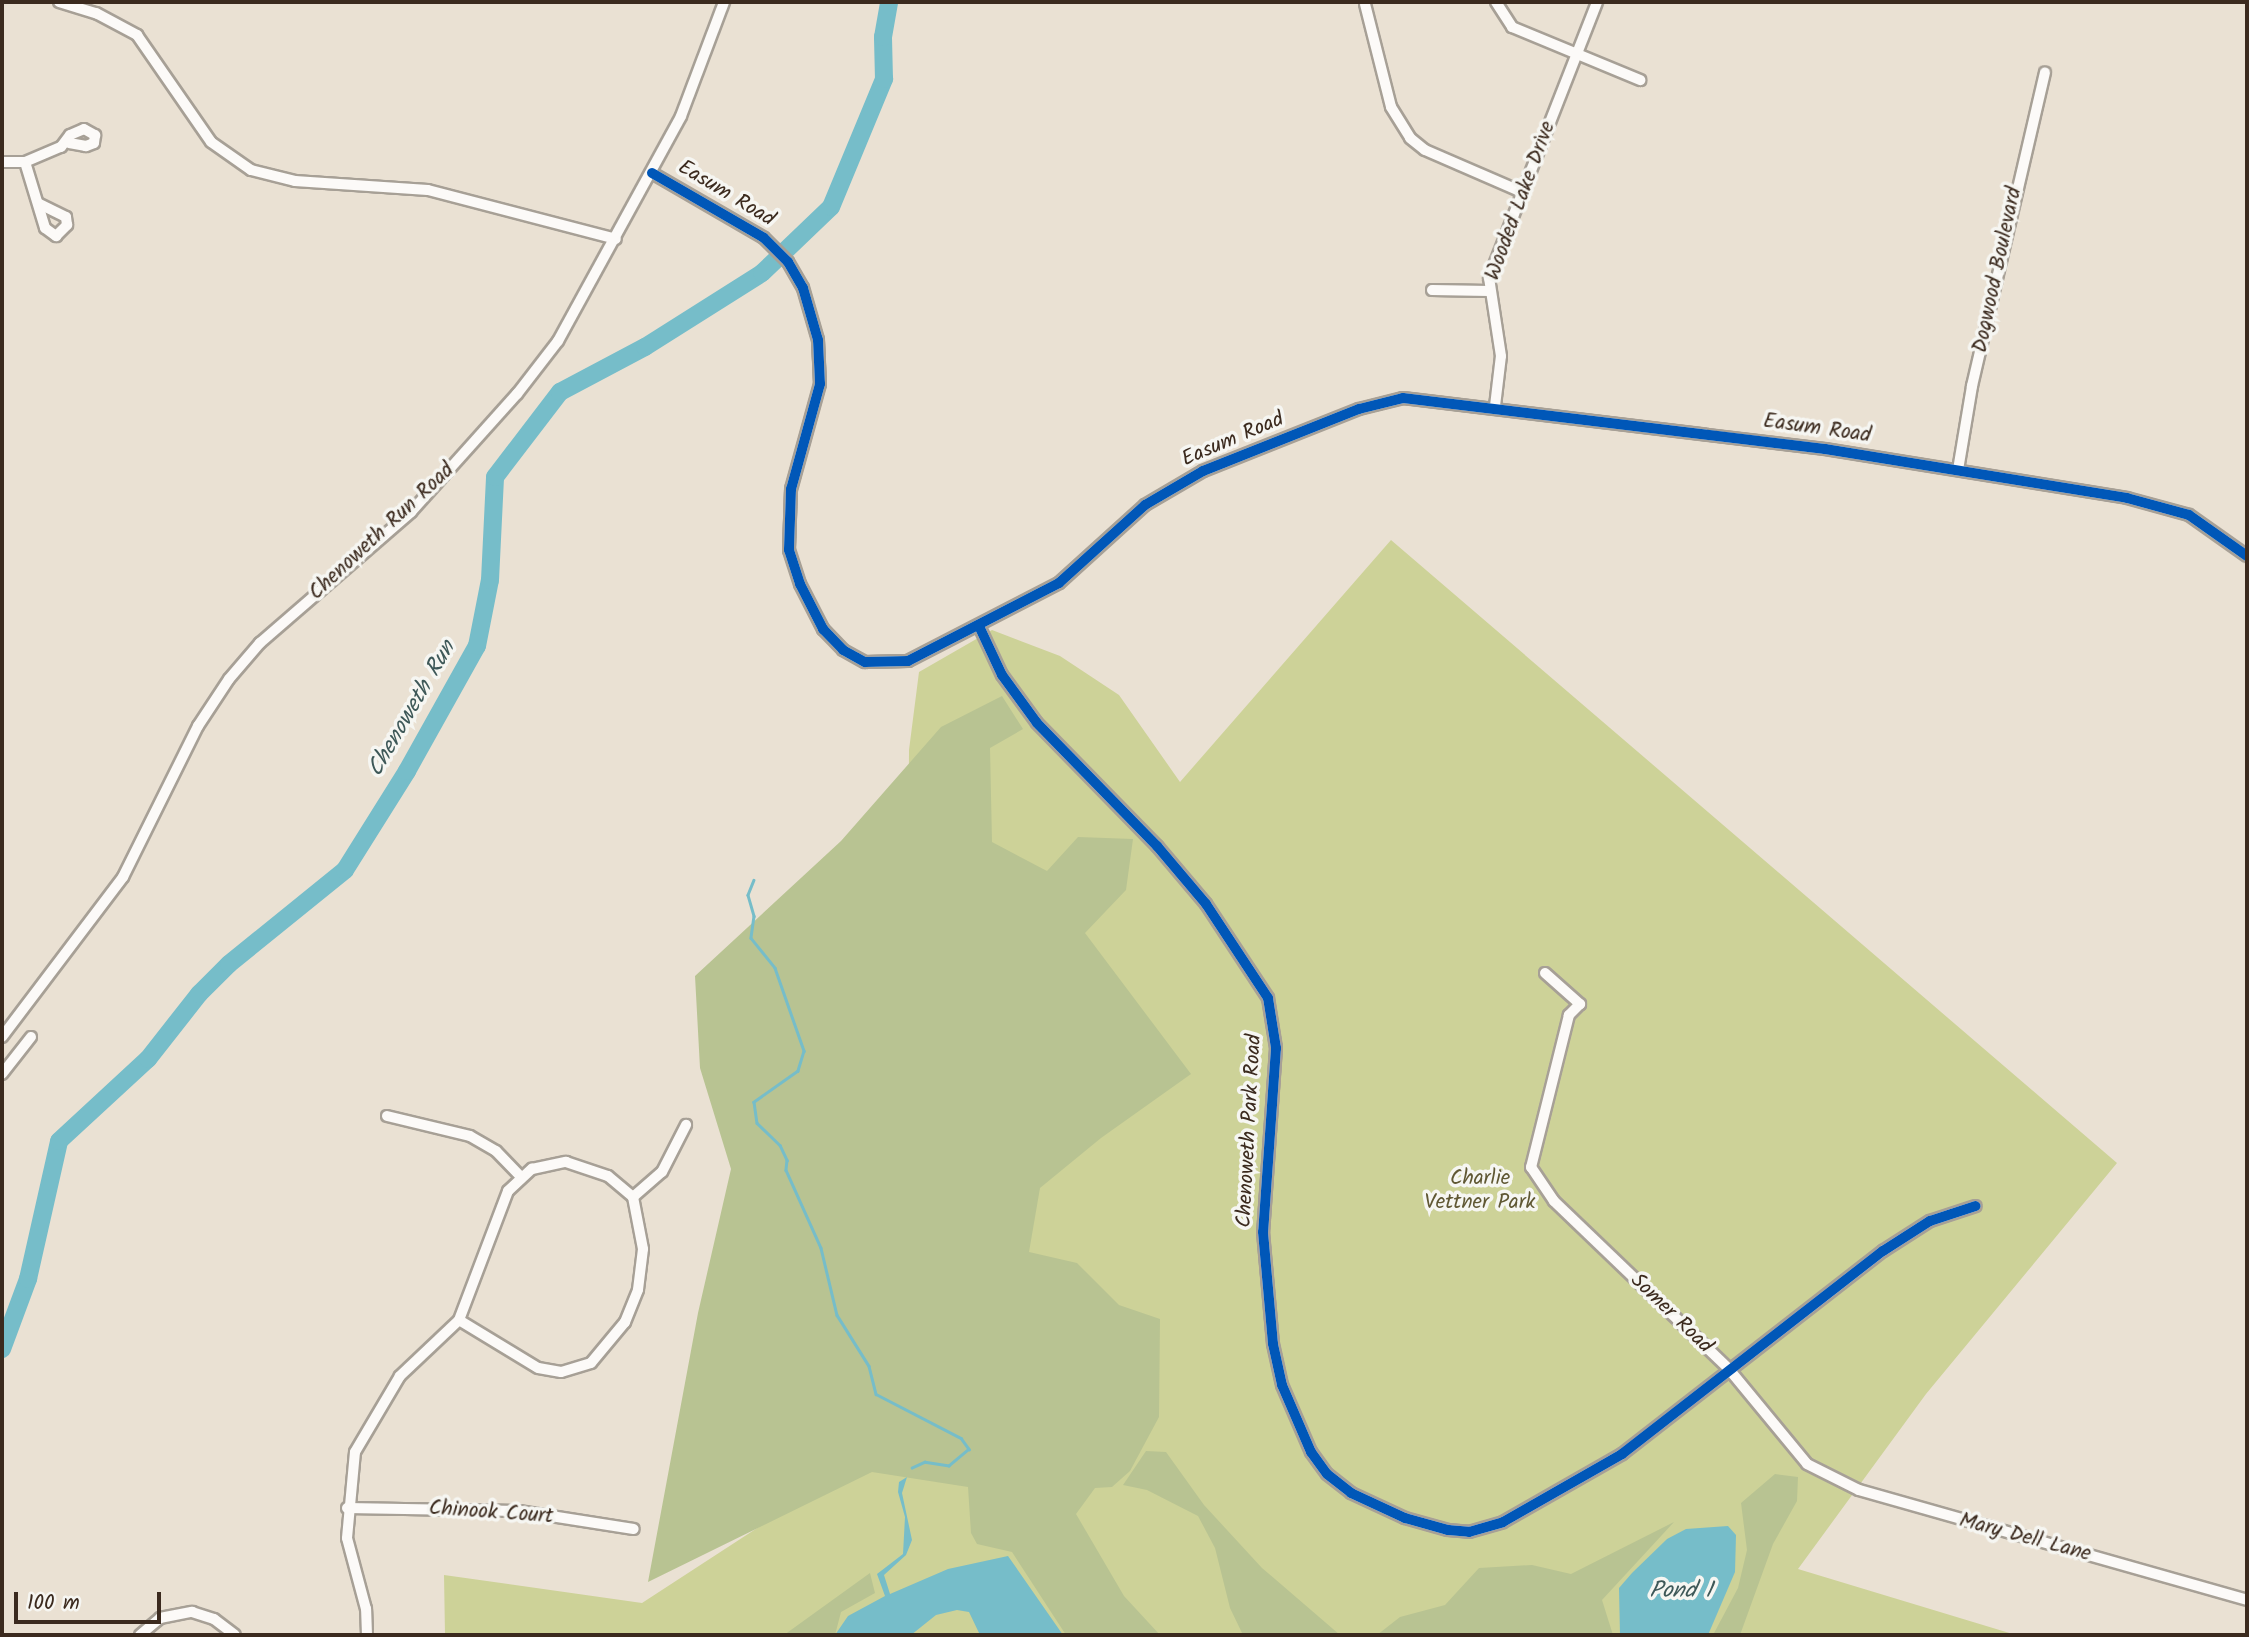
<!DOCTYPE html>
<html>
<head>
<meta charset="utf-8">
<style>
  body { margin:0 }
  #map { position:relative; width:2249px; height:1637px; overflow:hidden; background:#eae1d3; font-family:Kalam,sans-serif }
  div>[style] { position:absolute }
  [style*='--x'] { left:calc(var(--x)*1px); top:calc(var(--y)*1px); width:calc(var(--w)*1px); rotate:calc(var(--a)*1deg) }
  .green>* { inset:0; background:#cdd298 }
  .forest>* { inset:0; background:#b8c392 }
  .water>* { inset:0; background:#76bdc9 }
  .stream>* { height:2.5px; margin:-1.25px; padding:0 1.25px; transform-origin:1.25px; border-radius:1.25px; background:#76bdc9 }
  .river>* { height:18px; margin:-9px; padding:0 9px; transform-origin:9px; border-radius:9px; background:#76bdc9 }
  .roads { filter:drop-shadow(2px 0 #a7a096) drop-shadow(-2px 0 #a7a096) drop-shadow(0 2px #a7a096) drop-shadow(0 -2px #a7a096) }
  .street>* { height:10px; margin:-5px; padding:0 5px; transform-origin:5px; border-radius:5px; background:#fcfaf8 }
  .cycleway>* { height:10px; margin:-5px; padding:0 5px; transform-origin:5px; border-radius:5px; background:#0057b8 }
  span { translate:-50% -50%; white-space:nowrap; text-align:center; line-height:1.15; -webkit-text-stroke:7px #f6f6f2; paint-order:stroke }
  .street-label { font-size:21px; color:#3b2a1e }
  .park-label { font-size:21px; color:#605834 }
  .water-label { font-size:23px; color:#3e5858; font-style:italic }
  .frame { position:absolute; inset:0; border:4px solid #3b2a1e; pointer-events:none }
  .scale { position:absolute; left:14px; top:1592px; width:147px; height:32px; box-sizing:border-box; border:4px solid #3b2a1e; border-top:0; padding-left:9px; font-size:21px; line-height:24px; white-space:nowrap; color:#3b2a1e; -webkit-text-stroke:5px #f6f6f2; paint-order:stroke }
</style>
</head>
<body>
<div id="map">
  <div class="green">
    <div style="clip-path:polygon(1391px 540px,2117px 1163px,1926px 1394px,1798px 1569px,2016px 1635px,445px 1635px,444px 1575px,642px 1603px,874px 1452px,908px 948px,909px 750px,919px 672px,992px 630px,1060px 656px,1119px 695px,1180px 782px)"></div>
  </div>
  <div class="forest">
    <div style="clip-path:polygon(1002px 696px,1023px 729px,990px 748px,992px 842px,1047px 871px,1078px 837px,1133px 839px,1126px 890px,1085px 933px,1191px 1074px,1101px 1138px,1040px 1188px,1029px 1252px,1077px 1263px,1119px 1305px,1160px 1319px,1159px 1417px,1130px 1471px,1112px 1487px,1095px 1488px,1076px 1514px,1124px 1596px,1160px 1635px,1066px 1635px,1012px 1552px,977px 1544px,971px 1533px,968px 1487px,872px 1472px,648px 1582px,698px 1313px,731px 1169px,700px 1068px,695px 976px,841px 841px,941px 727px)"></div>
    <div style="clip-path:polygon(1146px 1451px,1166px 1452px,1204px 1505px,1262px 1568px,1340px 1635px,1243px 1635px,1230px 1608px,1215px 1548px,1198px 1516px,1147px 1490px,1123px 1485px)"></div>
    <div style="clip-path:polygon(1775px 1474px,1798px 1477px,1797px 1501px,1773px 1544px,1740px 1635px,1713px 1635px,1738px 1588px,1747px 1550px,1741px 1503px)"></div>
    <div style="clip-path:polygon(1674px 1522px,1602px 1600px,1613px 1635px,1377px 1635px,1400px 1617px,1445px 1605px,1479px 1568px,1532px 1565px,1571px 1574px)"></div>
    <div style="clip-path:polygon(870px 1573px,875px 1593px,841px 1612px,835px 1635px,784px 1635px)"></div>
  </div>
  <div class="water">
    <div style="clip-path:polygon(907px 1477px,902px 1493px,912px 1540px,906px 1555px,884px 1575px,890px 1594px,948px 1569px,1008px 1556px,1063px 1635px,980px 1635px,969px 1612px,957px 1610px,936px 1615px,911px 1635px,835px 1635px,848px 1616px,885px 1596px,877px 1574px,903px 1554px,905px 1517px,898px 1492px,899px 1482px)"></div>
    <div style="clip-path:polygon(1728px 1526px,1736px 1535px,1735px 1572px,1708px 1635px,1620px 1635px,1619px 1588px,1632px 1573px,1667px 1539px,1686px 1529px)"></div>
  </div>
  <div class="stream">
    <div style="--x:754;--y:880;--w:16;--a:112"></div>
    <div style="--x:748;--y:895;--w:22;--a:74"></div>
    <div style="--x:754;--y:916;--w:22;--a:98"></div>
    <div style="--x:751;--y:938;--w:38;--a:51"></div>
    <div style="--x:775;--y:968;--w:88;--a:70.7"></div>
    <div style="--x:804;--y:1051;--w:21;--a:107"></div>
    <div style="--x:798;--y:1071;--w:54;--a:144.8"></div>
    <div style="--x:754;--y:1102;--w:21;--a:82"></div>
    <div style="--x:757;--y:1123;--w:32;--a:44"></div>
    <div style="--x:780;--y:1145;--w:17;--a:65"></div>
    <div style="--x:787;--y:1160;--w:10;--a:96"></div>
    <div style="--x:786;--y:1170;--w:85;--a:65.8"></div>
    <div style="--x:821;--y:1248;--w:69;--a:76.6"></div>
    <div style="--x:837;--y:1315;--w:60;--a:57.9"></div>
    <div style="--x:869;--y:1366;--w:29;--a:76"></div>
    <div style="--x:876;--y:1394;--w:96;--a:27.4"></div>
    <div style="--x:961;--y:1438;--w:14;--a:54"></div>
    <div style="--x:969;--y:1449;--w:26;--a:140"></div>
    <div style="--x:949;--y:1466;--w:24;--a:-171"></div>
    <div style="--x:925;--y:1462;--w:14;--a:155"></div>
  </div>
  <div class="river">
    <div style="--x:2;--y:1349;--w:75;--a:-69.6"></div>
    <div style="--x:28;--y:1279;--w:141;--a:-77.3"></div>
    <div style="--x:59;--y:1141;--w:121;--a:-42.7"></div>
    <div style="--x:148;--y:1059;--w:83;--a:-51.9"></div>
    <div style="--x:199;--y:994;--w:42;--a:-45"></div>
    <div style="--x:229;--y:964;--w:149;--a:-39"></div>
    <div style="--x:345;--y:870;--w:117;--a:-57.9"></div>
    <div style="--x:407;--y:771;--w:143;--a:-60.8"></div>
    <div style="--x:477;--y:646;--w:67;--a:-78.9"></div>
    <div style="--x:490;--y:580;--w:103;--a:-87.2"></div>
    <div style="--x:495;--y:477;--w:107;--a:-52.6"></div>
    <div style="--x:560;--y:392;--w:96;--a:-27.9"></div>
    <div style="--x:645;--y:347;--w:138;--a:-32.3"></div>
    <div style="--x:762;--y:273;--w:95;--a:-43.7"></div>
    <div style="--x:831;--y:207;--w:139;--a:-67.5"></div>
    <div style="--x:884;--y:79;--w:42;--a:-91.4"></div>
    <div style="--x:883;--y:37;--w:36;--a:-80"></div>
  </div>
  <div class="roads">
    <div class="street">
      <div style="--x:59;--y:2;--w:39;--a:17"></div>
      <div style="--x:96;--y:13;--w:47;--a:28.2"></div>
      <div style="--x:137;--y:35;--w:130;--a:55.3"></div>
      <div style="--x:211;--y:142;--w:49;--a:35"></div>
      <div style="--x:251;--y:170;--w:45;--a:14"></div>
      <div style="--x:295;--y:181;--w:133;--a:3.9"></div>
      <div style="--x:428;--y:190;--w:194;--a:14.6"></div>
      <div style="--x:1496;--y:2;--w:30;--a:57"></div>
      <div style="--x:1512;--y:27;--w:139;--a:22.5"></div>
      <div style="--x:1365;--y:4;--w:106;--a:75.8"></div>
      <div style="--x:1391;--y:107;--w:36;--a:58"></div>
      <div style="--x:1410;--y:138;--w:19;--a:39"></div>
      <div style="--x:1425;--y:150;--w:106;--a:23.4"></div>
      <div style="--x:2;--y:162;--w:23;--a:0"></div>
      <div style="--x:25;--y:162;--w:39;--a:-23"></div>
      <div style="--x:61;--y:147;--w:15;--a:-53"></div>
      <div style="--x:70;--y:135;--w:15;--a:-23"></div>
      <div style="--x:84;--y:129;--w:13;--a:29"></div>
      <div style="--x:95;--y:135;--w:8;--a:97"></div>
      <div style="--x:94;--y:143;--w:9;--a:159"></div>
      <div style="--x:86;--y:146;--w:17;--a:-170"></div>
      <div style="--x:25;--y:162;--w:69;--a:73.1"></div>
      <div style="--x:45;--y:228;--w:14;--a:36"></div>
      <div style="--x:56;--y:236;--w:16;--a:-45"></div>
      <div style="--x:67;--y:225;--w:8;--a:-97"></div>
      <div style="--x:66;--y:217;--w:30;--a:-154"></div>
      <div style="--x:652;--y:173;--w:129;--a:30.1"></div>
      <div style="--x:764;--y:238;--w:34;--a:45"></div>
      <div style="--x:788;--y:262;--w:30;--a:60"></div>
      <div style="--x:803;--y:288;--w:54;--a:73.9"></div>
      <div style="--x:818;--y:340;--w:44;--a:87.4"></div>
      <div style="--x:820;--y:384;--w:109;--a:105.4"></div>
      <div style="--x:791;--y:489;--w:61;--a:91.9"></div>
      <div style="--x:789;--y:550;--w:36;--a:72"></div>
      <div style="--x:800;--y:584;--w:51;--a:62.9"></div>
      <div style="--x:823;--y:629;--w:29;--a:46"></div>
      <div style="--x:843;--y:650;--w:25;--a:29"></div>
      <div style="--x:865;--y:662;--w:43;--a:-1.3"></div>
      <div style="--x:908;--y:661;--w:170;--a:-27.3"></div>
      <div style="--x:1059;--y:583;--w:116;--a:-42.2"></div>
      <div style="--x:1145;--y:505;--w:67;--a:-30.4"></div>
      <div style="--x:1203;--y:471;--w:168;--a:-21.7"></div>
      <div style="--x:1359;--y:409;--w:45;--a:-14"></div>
      <div style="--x:1403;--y:398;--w:425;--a:6.9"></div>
      <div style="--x:1825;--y:449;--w:306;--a:9.2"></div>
      <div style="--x:2127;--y:498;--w:64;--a:15.3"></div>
      <div style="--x:2189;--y:515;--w:71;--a:35.3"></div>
      <div style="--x:1432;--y:290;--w:57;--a:1"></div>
      <div style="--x:1495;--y:406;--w:50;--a:-83.2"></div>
      <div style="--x:1501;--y:356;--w:79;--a:-98.7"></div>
      <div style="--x:1489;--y:278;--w:296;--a:-68.6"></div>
      <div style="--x:1958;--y:470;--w:85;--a:-80.5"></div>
      <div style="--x:1972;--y:386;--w:322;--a:-76.9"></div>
      <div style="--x:979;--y:626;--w:54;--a:64.9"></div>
      <div style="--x:1002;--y:675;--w:59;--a:53.9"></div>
      <div style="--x:1037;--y:723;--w:172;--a:45.7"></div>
      <div style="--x:1157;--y:846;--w:76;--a:49.8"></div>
      <div style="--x:1206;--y:904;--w:113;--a:56.6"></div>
      <div style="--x:1268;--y:998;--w:51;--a:80.9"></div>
      <div style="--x:1276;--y:1048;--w:184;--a:94"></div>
      <div style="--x:1263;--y:1232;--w:112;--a:84.9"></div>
      <div style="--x:1273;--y:1344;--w:42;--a:77.6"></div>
      <div style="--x:1282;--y:1385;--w:73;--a:66.6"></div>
      <div style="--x:1311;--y:1452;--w:27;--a:54"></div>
      <div style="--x:1327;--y:1474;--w:31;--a:38"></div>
      <div style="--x:1351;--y:1493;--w:60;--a:24.8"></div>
      <div style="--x:1405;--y:1518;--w:45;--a:15.6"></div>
      <div style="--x:1448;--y:1530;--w:21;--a:5"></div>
      <div style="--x:1469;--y:1532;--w:35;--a:-16"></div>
      <div style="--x:1503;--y:1522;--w:137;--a:-29.7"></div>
      <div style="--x:1622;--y:1454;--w:331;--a:-37.9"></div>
      <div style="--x:1883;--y:1251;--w:56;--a:-32.6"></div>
      <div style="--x:1930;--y:1221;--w:48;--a:-18.1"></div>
      <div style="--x:1545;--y:973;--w:47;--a:41.5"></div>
      <div style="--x:1580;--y:1004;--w:16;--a:135"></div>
      <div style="--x:1569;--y:1015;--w:157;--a:104"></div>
      <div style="--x:1531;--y:1167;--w:41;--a:55.9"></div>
      <div style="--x:1554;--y:1201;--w:241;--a:43.8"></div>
      <div style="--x:1728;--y:1368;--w:124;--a:50.5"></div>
      <div style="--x:1807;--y:1464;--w:58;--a:26.6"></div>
      <div style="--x:1859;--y:1490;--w:403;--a:15.8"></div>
      <div style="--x:2;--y:1037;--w:201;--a:-52.9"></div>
      <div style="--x:123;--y:877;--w:169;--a:-63.6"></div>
      <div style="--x:198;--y:726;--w:56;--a:-56.6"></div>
      <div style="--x:229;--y:679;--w:48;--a:-49.3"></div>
      <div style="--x:260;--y:643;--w:200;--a:-40.9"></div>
      <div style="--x:411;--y:512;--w:159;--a:-48.1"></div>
      <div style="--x:517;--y:394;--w:67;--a:-52.3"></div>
      <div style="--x:558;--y:341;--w:256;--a:-61.3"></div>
      <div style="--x:681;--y:116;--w:122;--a:-69.3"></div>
      <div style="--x:2;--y:1074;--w:47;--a:-51.9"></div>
      <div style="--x:387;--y:1116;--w:85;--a:13.5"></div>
      <div style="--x:470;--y:1136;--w:30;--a:30"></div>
      <div style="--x:496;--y:1151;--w:36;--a:46"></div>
      <div style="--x:633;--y:1197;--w:38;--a:-41"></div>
      <div style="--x:662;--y:1172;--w:53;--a:-62.9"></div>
      <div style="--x:347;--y:1508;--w:172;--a:1"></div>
      <div style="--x:519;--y:1511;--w:116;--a:8.9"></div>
      <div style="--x:140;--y:1635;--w:26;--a:-40"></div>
      <div style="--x:160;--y:1618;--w:33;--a:-11"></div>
      <div style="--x:192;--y:1612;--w:23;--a:18"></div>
      <div style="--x:214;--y:1619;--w:26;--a:37"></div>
      <div style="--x:367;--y:1635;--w:26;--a:-92"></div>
      <div style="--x:366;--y:1609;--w:73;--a:-105"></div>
      <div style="--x:347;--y:1538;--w:86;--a:-84.7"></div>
      <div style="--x:355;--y:1452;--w:88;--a:-59.4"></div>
      <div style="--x:400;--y:1376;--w:81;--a:-43.5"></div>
      <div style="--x:459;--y:1320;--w:138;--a:-69.2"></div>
      <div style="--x:508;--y:1191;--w:33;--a:-43"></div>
      <div style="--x:532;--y:1169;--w:35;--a:-12"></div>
      <div style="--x:566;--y:1162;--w:44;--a:18.4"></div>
      <div style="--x:608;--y:1176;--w:33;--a:40"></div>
      <div style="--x:633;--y:1197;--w:53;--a:79.1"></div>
      <div style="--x:643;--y:1249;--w:41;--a:97"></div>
      <div style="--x:638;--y:1290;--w:35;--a:112"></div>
      <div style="--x:625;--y:1322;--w:53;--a:129.7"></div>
      <div style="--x:591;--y:1363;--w:31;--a:163"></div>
      <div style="--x:561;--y:1372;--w:23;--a:-170"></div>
      <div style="--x:538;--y:1368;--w:92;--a:-148.7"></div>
    </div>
  </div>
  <div class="cycleway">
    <div style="--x:652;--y:173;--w:129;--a:30.1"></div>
    <div style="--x:764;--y:238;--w:34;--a:45"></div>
    <div style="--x:788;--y:262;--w:30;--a:60"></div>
    <div style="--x:803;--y:288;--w:54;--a:73.9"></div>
    <div style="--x:818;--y:340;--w:44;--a:87.4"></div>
    <div style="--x:820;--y:384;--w:109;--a:105.4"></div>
    <div style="--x:791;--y:489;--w:61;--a:91.9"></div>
    <div style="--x:789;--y:550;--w:36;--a:72"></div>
    <div style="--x:800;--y:584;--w:51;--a:62.9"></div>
    <div style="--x:823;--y:629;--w:29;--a:46"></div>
    <div style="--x:843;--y:650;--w:25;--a:29"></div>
    <div style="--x:865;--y:662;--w:43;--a:-1.3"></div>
    <div style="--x:908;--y:661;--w:170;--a:-27.3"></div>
    <div style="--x:1059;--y:583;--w:116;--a:-42.2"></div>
    <div style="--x:1145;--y:505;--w:67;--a:-30.4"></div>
    <div style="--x:1203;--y:471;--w:168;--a:-21.7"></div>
    <div style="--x:1359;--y:409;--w:45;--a:-14"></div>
    <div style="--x:1403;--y:398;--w:425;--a:6.9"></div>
    <div style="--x:1825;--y:449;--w:306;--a:9.2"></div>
    <div style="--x:2127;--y:498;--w:64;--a:15.3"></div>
    <div style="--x:2189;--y:515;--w:71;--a:35.3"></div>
    <div style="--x:979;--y:626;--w:54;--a:64.9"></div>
    <div style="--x:1002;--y:675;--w:59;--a:53.9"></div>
    <div style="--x:1037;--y:723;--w:172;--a:45.7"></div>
    <div style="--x:1157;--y:846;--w:76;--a:49.8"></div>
    <div style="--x:1206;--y:904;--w:113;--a:56.6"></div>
    <div style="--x:1268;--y:998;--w:51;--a:80.9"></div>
    <div style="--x:1276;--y:1048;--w:184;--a:94"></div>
    <div style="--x:1263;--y:1232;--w:112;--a:84.9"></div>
    <div style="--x:1273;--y:1344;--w:42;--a:77.6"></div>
    <div style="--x:1282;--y:1385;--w:73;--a:66.6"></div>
    <div style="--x:1311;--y:1452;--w:27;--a:54"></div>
    <div style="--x:1327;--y:1474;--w:31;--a:38"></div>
    <div style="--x:1351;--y:1493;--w:60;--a:24.8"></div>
    <div style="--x:1405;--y:1518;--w:45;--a:15.6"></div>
    <div style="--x:1448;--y:1530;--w:21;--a:5"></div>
    <div style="--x:1469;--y:1532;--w:35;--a:-16"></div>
    <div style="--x:1503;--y:1522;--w:137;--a:-29.7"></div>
    <div style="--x:1622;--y:1454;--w:331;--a:-37.9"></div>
    <div style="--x:1883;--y:1251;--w:56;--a:-32.6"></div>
    <div style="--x:1930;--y:1221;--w:48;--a:-18.1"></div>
  </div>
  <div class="street-label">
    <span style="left:726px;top:194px;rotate:31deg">Easum Road</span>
    <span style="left:1521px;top:201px;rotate:-70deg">Wooded Lake Drive</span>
    <span style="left:1998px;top:270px;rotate:-78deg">Dogwood Boulevard</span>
    <span style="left:1817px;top:429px;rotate:8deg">Easum Road</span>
    <span style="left:1233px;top:440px;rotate:-23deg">Easum Road</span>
    <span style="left:382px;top:532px;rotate:-43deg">Chenoweth Run Road</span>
    <span style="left:1250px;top:1131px;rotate:-87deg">Chenoweth Park Road</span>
    <span style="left:1671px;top:1314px;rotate:44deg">Somer Road</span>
    <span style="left:491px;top:1513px;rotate:4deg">Chinook Court</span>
    <span style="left:2025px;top:1538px;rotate:15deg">Mary Dell Lane</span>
  </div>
  <div class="park-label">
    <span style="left:1480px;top:1191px">Charlie<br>Vettner Park</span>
  </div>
  <div class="water-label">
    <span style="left:412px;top:709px;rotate:-60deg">Chenoweth Run</span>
    <span style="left:1681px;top:1591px">Pond 1</span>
  </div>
  <div class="frame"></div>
  <div class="scale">100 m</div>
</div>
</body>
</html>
